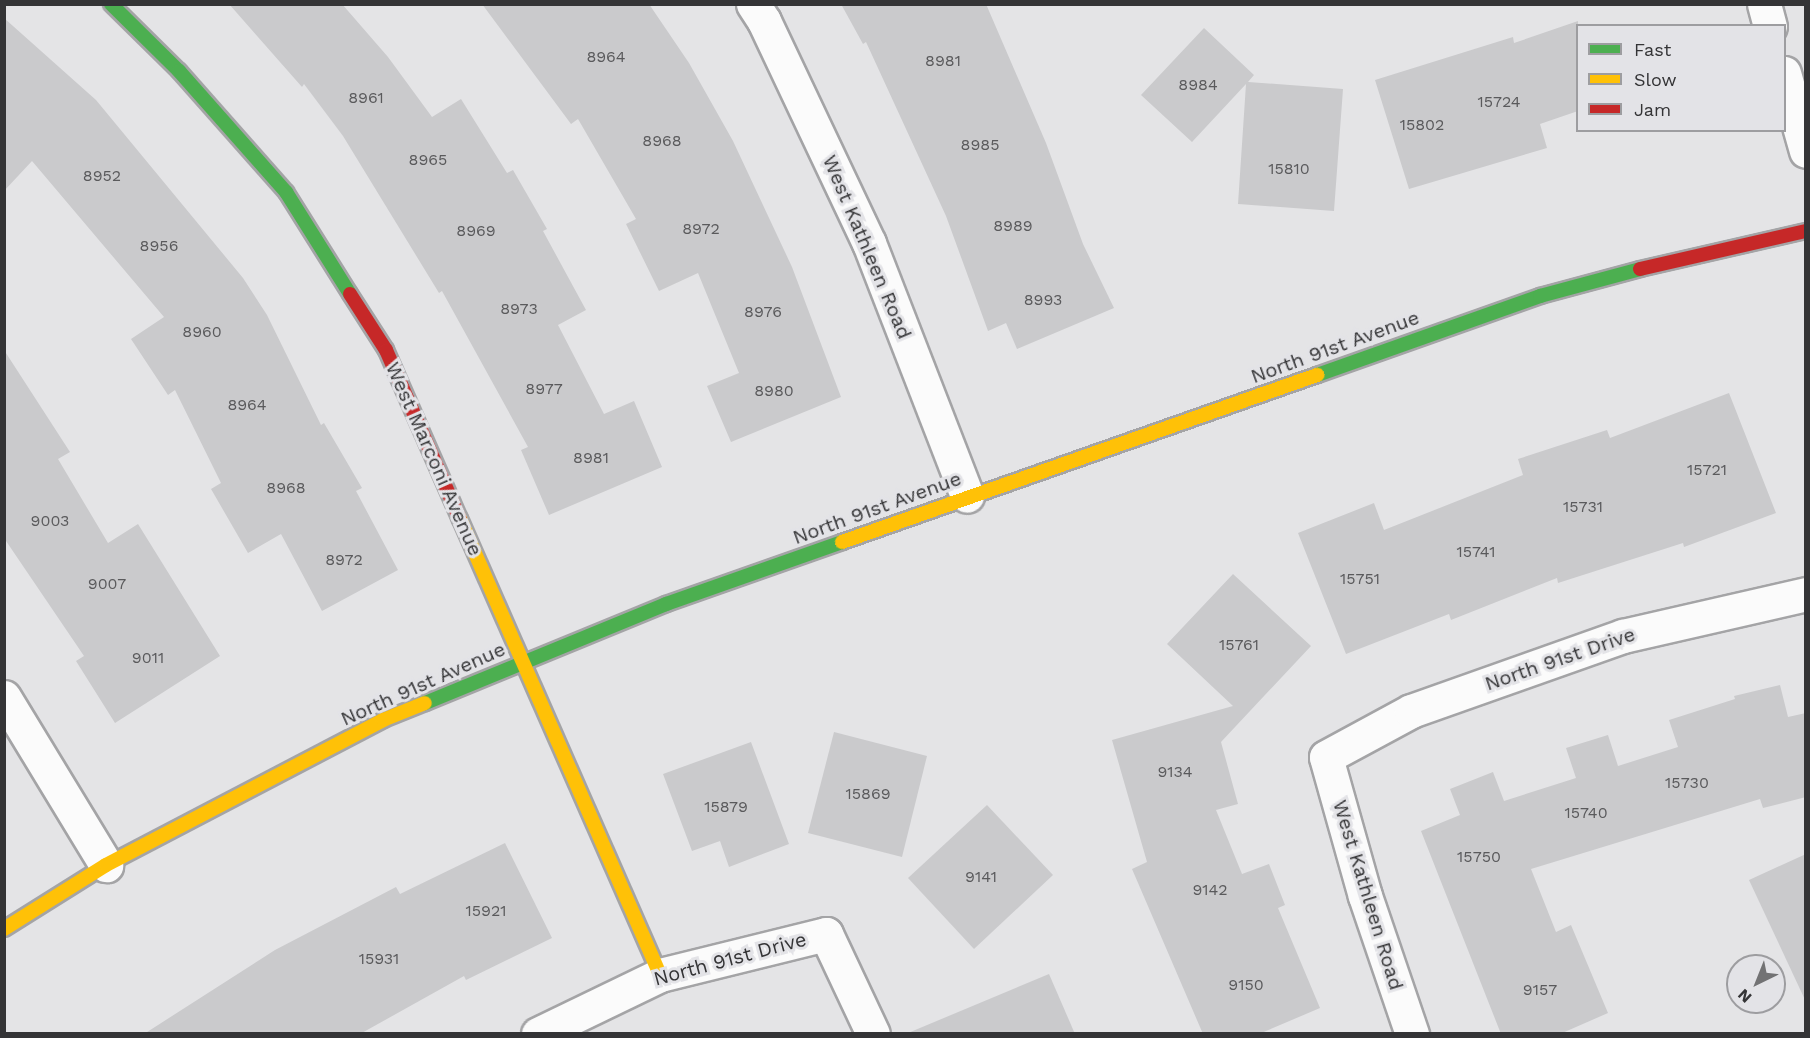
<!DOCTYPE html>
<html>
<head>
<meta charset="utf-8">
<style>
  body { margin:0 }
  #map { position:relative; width:1810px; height:1038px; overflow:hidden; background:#e4e4e6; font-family:"Work Sans",sans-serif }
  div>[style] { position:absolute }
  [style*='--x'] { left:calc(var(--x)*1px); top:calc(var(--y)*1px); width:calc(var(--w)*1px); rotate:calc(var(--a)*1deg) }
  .building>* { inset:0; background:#cacacc }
  .roads { filter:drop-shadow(2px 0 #a4a4a6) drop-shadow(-2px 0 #a4a4a6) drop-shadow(0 2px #a4a4a6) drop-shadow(0 -2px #a4a4a6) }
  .street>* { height:33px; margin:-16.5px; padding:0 16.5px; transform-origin:16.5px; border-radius:16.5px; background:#fbfbfb }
  .fast>* { height:14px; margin:-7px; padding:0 7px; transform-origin:7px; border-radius:7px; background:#4caf50 }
  .slow>* { height:14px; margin:-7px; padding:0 7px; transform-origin:7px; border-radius:7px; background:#ffc107 }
  .jam>* { height:14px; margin:-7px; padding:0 7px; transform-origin:7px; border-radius:7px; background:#c62828 }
  span { translate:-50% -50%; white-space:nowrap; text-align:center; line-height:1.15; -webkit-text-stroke:6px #e3e3e7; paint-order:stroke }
  .number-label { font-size:16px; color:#5a5a5c }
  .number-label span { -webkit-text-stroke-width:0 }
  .street-label { font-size:20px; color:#343436 }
  .frame { position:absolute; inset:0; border:6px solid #343436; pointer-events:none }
  .legend { position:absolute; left:1576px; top:24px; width:210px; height:108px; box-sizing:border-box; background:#e3e3e7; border:2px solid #9d9da0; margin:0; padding:8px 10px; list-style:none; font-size:18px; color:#343436 }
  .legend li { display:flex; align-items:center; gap:12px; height:30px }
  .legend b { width:30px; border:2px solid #9d9da0 }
  .north { position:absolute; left:1726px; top:954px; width:60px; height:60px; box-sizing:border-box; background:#e3e3e7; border:2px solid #9d9da0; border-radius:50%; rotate:223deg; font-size:16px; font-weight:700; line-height:24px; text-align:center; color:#343436 }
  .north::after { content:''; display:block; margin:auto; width:21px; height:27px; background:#727274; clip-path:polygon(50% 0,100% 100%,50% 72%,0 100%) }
</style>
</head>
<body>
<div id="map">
  <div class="building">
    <div style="clip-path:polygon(229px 4px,342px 4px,388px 57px,432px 117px,461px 99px,507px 173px,513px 170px,547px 229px,543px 231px,586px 310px,558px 325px,604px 414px,634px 401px,662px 467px,549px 515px,521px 450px,528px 447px,442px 291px,439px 293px,343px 136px,304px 84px,302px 87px)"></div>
    <div style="clip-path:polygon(482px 4px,649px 4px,689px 63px,733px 141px,792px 267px,841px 397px,731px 442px,707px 386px,739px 373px,698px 273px,659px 291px,626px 224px,636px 219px,578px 119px,571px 124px)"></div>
    <div style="clip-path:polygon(841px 4px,986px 4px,1046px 143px,1083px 244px,1114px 308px,1017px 349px,1006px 323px,988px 331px,946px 216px,866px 42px,863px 44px)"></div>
    <div style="clip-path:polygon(4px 18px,96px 100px,243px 278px,267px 315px,321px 425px,324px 423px,362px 488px,356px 491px,398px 570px,322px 611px,281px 534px,248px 553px,211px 489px,221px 483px,175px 390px,168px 395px,131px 339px,164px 317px,32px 161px,4px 191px)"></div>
    <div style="clip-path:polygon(1578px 21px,1578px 111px,1540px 124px,1547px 148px,1409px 189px,1375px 80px,1513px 37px,1514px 43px)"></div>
    <div style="clip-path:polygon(1204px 28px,1254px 75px,1248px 82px,1343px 89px,1334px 211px,1238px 204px,1246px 84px,1192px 142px,1141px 95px)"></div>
    <div style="clip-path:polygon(4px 350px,70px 452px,58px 459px,108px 543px,138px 524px,220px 656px,115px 723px,76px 661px,84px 656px,4px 538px)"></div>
    <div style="clip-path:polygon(1729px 393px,1776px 513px,1684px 547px,1683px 543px,1558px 583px,1557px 578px,1451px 620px,1449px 614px,1346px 654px,1298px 533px,1374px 503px,1384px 530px,1523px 475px,1518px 459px,1607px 430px,1610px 438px)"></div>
    <div style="clip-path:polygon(1233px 574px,1311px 646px,1221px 742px,1238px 804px,1216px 810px,1242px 874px,1269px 864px,1285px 905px,1278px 908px,1320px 1008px,1259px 1034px,1203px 1034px,1132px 869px,1147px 862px,1112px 740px,1233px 706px,1167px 644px)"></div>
    <div style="clip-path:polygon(1780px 685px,1788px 717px,1806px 713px,1806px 797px,1763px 808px,1760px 799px,1531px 869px,1556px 932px,1571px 925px,1608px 1013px,1560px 1034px,1501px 1034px,1421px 831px,1460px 815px,1450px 789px,1493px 772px,1504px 801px,1576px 778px,1566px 748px,1608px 735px,1618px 766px,1678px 747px,1669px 720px,1735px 699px,1734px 696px)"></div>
    <div style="clip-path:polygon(834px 732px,927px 756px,902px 857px,808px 833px)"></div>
    <div style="clip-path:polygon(751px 742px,789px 844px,729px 867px,720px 841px,692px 851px,663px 774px)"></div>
    <div style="clip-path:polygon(987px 805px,1053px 875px,974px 949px,908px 878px)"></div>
    <div style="clip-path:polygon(505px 843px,552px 938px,466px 980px,464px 976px,360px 1034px,144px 1034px,275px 950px,396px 887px,400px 894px)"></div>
    <div style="clip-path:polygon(1806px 854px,1806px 1002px,1749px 880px)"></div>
    <div style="clip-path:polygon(1049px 974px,1075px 1034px,908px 1034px,908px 1033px)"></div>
  </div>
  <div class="roads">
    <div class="street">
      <div style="--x:753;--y:4;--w:20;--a:57"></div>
      <div style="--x:764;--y:21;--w:246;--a:64.7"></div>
      <div style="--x:869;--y:243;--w:271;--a:68.8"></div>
      <div style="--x:1764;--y:4;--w:23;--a:75"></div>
      <div style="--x:1784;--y:73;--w:81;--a:74.2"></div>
      <div style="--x:4;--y:697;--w:197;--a:58.7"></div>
      <div style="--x:538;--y:1034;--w:136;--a:-25.8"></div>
      <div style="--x:660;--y:975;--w:171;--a:-13.9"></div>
      <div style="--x:826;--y:934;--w:110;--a:64.8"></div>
      <div style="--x:1412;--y:1034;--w:146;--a:-108.8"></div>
      <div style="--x:1365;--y:896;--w:144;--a:-105.7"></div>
      <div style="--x:1326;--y:757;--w:97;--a:-28.4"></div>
      <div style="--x:1411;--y:711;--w:225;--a:-19.5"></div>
      <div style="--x:1623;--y:636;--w:188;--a:-12.9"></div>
    </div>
    <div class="fast">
      <div style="--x:111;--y:4;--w:95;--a:44.6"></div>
      <div style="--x:179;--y:71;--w:162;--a:48.5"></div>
      <div style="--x:286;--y:192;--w:120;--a:57.9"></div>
      <div style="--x:1317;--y:375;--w:237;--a:-19.5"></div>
      <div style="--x:1540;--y:296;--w:104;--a:-15.1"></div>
      <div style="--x:425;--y:703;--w:261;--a:-22.3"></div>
      <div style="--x:666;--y:604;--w:187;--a:-19.4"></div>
    </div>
    <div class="slow">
      <div style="--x:460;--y:519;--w:498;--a:66.3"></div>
      <div style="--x:842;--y:542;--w:504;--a:-19.37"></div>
      <div style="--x:4;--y:929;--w:120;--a:-32.1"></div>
      <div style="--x:106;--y:865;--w:313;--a:-27.6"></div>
      <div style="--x:383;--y:720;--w:45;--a:-22"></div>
    </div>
    <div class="jam">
      <div style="--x:1640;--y:269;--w:170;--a:-12.9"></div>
      <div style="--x:350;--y:294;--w:67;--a:57.3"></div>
      <div style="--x:386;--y:350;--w:184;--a:66.4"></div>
    </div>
  </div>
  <div class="number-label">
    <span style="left:606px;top:57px">8964</span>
    <span style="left:943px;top:61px">8981</span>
    <span style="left:1198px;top:85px">8984</span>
    <span style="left:366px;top:98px">8961</span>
    <span style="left:1499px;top:102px">15724</span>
    <span style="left:1422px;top:125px">15802</span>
    <span style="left:662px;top:141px">8968</span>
    <span style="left:980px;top:145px">8985</span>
    <span style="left:428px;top:160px">8965</span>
    <span style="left:1289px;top:169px">15810</span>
    <span style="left:102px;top:176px">8952</span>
    <span style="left:1013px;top:226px">8989</span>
    <span style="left:701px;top:229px">8972</span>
    <span style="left:476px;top:231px">8969</span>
    <span style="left:159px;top:246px">8956</span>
    <span style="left:1043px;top:300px">8993</span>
    <span style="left:519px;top:309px">8973</span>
    <span style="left:763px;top:312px">8976</span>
    <span style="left:202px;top:332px">8960</span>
    <span style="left:544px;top:389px">8977</span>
    <span style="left:774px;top:391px">8980</span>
    <span style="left:247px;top:405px">8964</span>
    <span style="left:591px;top:458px">8981</span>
    <span style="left:1707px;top:470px">15721</span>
    <span style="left:286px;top:488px">8968</span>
    <span style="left:1583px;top:507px">15731</span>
    <span style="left:50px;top:521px">9003</span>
    <span style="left:1476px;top:552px">15741</span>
    <span style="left:344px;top:560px">8972</span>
    <span style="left:1360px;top:579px">15751</span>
    <span style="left:107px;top:584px">9007</span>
    <span style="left:1239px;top:645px">15761</span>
    <span style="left:148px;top:658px">9011</span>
    <span style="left:1175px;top:772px">9134</span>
    <span style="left:1687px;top:783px">15730</span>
    <span style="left:868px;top:794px">15869</span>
    <span style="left:726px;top:807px">15879</span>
    <span style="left:1586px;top:813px">15740</span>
    <span style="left:1479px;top:857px">15750</span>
    <span style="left:981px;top:877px">9141</span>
    <span style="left:1210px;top:890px">9142</span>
    <span style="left:486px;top:911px">15921</span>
    <span style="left:379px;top:959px">15931</span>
    <span style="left:1246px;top:985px">9150</span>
    <span style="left:1540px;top:990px">9157</span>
  </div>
  <div class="street-label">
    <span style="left:867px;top:247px;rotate:67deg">West Kathleen Road</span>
    <span style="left:1335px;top:347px;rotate:-20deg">North 91st Avenue</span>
    <span style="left:434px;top:459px;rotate:66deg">West Marconi Avenue</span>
    <span style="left:877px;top:508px;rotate:-20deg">North 91st Avenue</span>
    <span style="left:1560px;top:659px;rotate:-19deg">North 91st Drive</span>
    <span style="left:423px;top:684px;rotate:-24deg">North 91st Avenue</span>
    <span style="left:1368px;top:895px;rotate:73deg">West Kathleen Road</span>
    <span style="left:730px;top:959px;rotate:-15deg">North 91st Drive</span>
  </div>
  <div class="frame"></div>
  <ul class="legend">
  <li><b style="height:8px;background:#4caf50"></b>Fast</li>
  <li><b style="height:8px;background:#ffc107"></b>Slow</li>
  <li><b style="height:8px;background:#c62828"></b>Jam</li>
  </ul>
  <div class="north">N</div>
</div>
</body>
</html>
